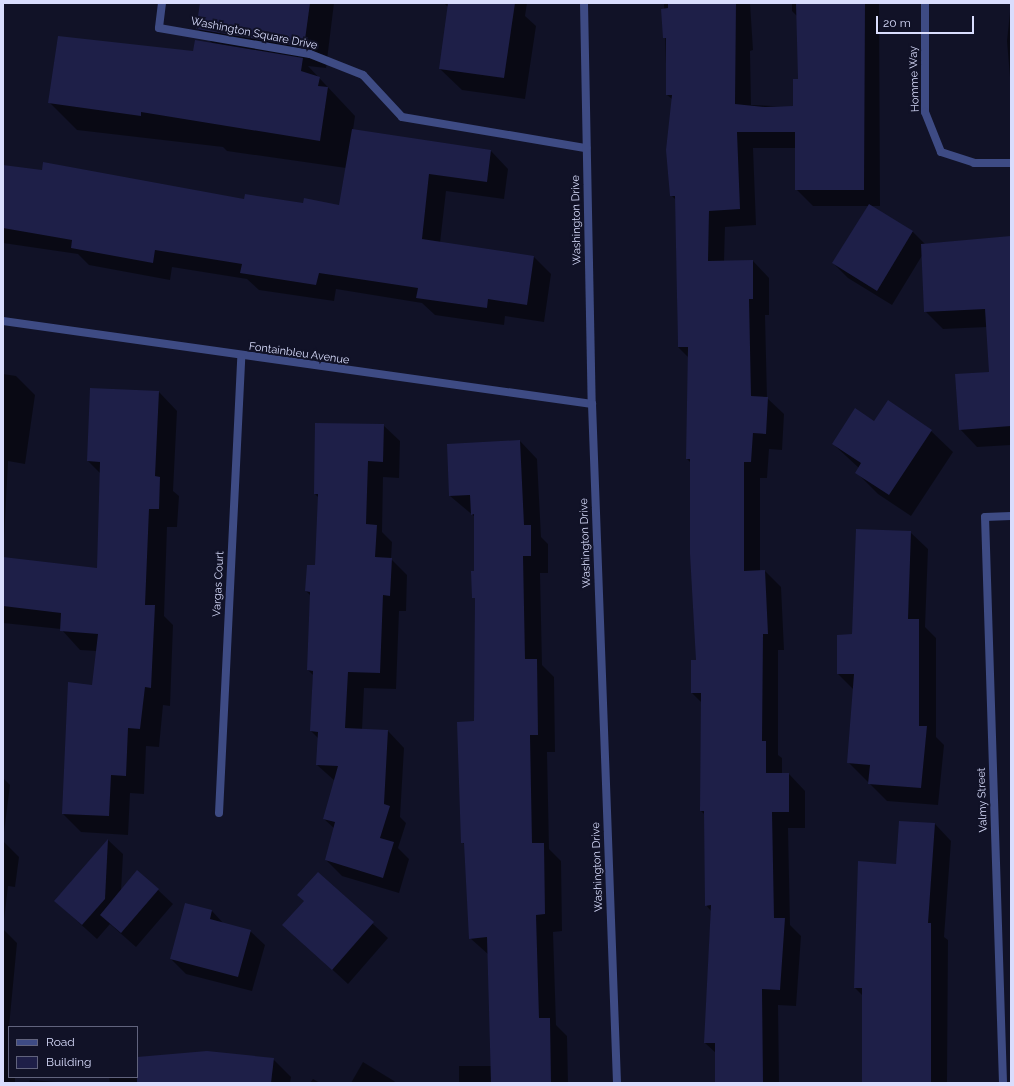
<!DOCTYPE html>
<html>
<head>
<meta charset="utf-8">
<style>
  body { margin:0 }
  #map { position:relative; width:1014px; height:1086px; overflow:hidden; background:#111227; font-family:Raleway,sans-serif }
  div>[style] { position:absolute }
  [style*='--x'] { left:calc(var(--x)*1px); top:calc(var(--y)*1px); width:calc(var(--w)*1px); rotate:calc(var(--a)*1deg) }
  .shadow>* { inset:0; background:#0007 }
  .building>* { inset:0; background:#1e1f48 }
  .service>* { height:8px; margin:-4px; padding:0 4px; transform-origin:4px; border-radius:4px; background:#3e4b84 }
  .minor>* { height:8px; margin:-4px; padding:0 4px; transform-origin:4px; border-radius:4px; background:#3e4b84 }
  .tertiary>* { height:8px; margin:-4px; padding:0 4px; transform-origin:4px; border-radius:4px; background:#3e4b84 }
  span { translate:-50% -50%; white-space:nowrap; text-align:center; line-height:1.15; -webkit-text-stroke:4px #111227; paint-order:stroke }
  .street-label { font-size:11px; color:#d9ddfd }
  .frame { position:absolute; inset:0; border:4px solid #d9ddfd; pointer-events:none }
  .legend { position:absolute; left:8px; top:1026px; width:130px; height:52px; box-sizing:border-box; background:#111227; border:1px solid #61637d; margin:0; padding:5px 7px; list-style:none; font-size:12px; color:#d9ddfd }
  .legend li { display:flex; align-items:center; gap:8px; height:20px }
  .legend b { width:20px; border:1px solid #61637d }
  .scale { position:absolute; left:876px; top:16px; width:98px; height:18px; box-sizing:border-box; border:2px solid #d9ddfd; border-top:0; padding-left:5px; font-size:12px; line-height:14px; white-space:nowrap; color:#d9ddfd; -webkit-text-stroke:3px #111227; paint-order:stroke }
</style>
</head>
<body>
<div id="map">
  <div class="shadow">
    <div style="clip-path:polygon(201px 3px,334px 3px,326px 68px,308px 66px,355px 116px,353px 130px,491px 151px,508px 169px,504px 199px,446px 191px,440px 243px,534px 257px,551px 274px,544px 322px,505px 316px,504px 325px,435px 315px,422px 303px,336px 289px,334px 301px,259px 290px,247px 279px,172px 267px,170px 280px,89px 265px,78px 254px,3px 243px,3px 166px,245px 200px,340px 206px,346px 168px,227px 151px,223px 147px,77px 130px,49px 102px,213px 44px,197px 28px)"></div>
    <div style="clip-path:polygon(444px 3px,527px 3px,525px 16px,536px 26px,525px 99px,462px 90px,440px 69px,449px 8px)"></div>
    <div style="clip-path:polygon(664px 3px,750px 3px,753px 50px,750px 51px,751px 105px,794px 107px,799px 80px,797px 16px,792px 11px,792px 3px,879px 3px,880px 206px,870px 206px,913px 232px,925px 244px,1011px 237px,1011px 445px,977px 447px,960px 429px,990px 373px,987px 327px,943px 329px,925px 311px,923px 254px,892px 305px,848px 278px,833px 263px,869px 206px,813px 206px,796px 189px,796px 148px,753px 148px,756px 225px,725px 227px,724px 262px,753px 261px,769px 278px,769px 315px,765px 315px,767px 398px,784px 414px,782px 450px,769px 449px,767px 478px,760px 478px,760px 571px,765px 571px,781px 587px,784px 650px,778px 650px,778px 755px,782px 758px,782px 774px,789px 774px,805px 791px,805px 828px,788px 828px,790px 925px,801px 936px,796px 1006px,778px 1005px,779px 1083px,716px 1083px,716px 1053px,705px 1043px,711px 911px,706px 905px,705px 815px,701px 811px,702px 703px,692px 693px,692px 661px,697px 661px,691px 463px,687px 459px,689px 358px,678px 347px,676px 200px,671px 195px,672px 99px,667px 95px)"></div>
    <div style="clip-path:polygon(1011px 3px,1011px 89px,1007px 41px)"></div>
    <div style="clip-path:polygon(3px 374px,16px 376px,35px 395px,25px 464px,8px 461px,3px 559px,98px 569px,101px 474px,88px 461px,159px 392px,177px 411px,173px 491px,179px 496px,177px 527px,167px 527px,164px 616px,173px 625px,170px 706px,163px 705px,159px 747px,146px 746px,144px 794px,130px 793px,128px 835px,81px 832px,63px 814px,93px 686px,97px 651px,80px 650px,61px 629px,3px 623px)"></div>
    <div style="clip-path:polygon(888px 402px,931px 431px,953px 452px,911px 516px,878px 494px,857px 473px,859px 468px,833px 444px,874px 422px)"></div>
    <div style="clip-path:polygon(383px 425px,400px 441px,399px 478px,383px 477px,382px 532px,392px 542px,391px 559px,407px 575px,406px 611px,399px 611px,396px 689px,364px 688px,362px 730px,388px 731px,404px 748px,400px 817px,406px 823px,398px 848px,409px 859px,399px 893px,342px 876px,326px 860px,335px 829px,324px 819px,335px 781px,317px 765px,319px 739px,311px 731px,313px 675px,308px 670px,311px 596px,306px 591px,316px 567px,319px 498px,315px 494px)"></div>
    <div style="clip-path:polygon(520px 441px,537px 459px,541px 537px,548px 544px,548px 573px,540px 573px,542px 665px,554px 677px,555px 752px,547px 752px,549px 849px,561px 861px,562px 931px,553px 932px,556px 1025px,567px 1036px,568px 1083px,459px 1083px,459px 1066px,492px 1066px,489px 955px,470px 938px,466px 846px,462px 842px,475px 722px,475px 517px,450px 496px)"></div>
    <div style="clip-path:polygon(910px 532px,928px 549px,925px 627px,936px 638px,936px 737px,944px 745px,938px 805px,887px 801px,848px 762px,854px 690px,838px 674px,853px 635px)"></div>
    <div style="clip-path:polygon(3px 778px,10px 785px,3px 840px)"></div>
    <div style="clip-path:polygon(935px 824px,951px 841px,944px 937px,948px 940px,947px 1083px,863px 1083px,863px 996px,855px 988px,897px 865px)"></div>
    <div style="clip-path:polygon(108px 840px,123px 854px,121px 891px,158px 890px,173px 904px,136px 947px,110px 924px,97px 939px,55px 901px)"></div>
    <div style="clip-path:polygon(3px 841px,19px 857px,15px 887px,8px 886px,3px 929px,17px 943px,9px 1027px,9px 1077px,15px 1077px,15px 1083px,3px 1083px)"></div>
    <div style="clip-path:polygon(318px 873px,388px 938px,348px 984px,284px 925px,305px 901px)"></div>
    <div style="clip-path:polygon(212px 911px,224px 924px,250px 931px,265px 945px,252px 991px,186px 974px,171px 959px)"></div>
    <div style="clip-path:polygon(137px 1058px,273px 1059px,291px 1077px,290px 1083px,110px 1083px,109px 1077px,137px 1077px)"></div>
    <div style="clip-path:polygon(363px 1062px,394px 1081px,396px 1083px,351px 1083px)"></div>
    <div style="clip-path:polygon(313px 1079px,320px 1083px,310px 1083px)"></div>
    <div style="clip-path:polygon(30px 1080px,70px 1083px,29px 1083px)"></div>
  </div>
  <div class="building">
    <div style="clip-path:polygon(200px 3px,310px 3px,304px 47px,196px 29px)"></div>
    <div style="clip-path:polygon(448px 3px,515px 3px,504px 78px,439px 69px)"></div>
    <div style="clip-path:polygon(668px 3px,736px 3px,735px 104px,765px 107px,793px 106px,793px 79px,798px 79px,796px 3px,865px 3px,864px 190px,795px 190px,795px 132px,737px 132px,740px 209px,709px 211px,708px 261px,753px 260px,753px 299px,749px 299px,751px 396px,768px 397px,766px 434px,753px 433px,751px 462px,744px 462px,744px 571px,765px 570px,768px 634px,763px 634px,762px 741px,766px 741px,766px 773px,789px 773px,789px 812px,772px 812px,774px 918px,785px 918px,780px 990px,762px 989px,763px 1082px,715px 1082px,715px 1043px,704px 1043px,711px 905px,705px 906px,704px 811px,700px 811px,701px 693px,691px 693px,691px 660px,696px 660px,690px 554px,690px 459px,686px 459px,688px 347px,678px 347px,675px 196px,670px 196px,666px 150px,672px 95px,666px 95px,666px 38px,663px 38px,661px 9px,668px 8px)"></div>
    <div style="clip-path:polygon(58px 36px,193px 51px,195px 40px,303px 58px,301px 71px,320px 77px,318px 86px,328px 87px,320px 141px,141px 112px,141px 116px,48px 103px)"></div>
    <div style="clip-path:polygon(352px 129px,491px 150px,487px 182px,429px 174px,422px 239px,534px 256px,527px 305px,488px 299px,487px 308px,416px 298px,418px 288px,319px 273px,316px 285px,240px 273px,242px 264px,155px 250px,153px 263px,71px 248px,72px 240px,3px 228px,3px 165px,42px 170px,43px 162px,244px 199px,245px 194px,303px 203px,304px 198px,339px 205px)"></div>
    <div style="clip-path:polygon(869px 204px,913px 231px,877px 291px,832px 263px)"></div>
    <div style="clip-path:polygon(1011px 236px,1011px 426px,959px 430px,955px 374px,989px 372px,985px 309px,924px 312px,921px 244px)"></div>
    <div style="clip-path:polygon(90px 388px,159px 391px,155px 476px,160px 477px,159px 509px,149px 509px,145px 605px,155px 605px,151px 688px,145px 687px,140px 729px,128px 728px,126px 776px,111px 775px,109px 816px,62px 814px,68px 682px,92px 685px,98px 634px,60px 631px,61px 613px,3px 606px,3px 557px,97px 568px,100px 462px,87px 461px)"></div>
    <div style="clip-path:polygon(888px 400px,932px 430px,889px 495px,855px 473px,861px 463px,832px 444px,855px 408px,874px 421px)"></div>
    <div style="clip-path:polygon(315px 423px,384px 424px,383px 462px,368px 461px,366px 524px,377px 525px,375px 557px,392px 558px,390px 596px,383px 595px,380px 673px,348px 672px,345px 728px,388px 730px,384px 804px,390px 806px,380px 838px,394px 842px,383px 878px,325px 860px,335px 822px,323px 819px,338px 766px,316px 765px,318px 732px,310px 731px,313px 671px,307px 670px,310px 592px,305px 591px,307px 565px,315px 565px,318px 494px,314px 494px)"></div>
    <div style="clip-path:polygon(520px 440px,524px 525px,531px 525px,531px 556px,523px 556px,525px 659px,537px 659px,538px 735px,530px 735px,532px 843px,544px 843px,545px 914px,536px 915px,539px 1018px,550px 1018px,551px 1083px,491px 1083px,487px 937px,469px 939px,464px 843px,461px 843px,457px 722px,474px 721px,475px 598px,472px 598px,471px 571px,474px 571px,474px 514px,471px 515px,470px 495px,449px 496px,447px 444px)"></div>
    <div style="clip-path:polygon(856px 529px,911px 531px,908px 619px,919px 619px,919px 726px,927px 726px,921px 788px,868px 784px,870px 765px,847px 763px,854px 674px,837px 674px,837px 635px,852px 634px)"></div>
    <div style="clip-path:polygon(899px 821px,935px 823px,928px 923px,931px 923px,931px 1083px,862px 1083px,862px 988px,854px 988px,858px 861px,896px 864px)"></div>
    <div style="clip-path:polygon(108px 839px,105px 899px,82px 925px,54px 901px)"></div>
    <div style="clip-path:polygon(137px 870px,159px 889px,121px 933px,100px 915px)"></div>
    <div style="clip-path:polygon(318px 872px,374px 922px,332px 970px,282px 925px,304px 901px,297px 895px)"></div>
    <div style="clip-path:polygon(185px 903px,212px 910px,210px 919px,251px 930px,238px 977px,170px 959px)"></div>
    <div style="clip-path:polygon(207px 1051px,274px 1058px,271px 1083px,137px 1083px,137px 1057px)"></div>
  </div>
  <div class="service">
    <div style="--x:162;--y:3;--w:25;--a:97"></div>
    <div style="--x:159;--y:28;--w:153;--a:9.8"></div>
    <div style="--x:310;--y:54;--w:57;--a:21.6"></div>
    <div style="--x:363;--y:75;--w:57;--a:47.1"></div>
    <div style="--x:402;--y:117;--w:187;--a:9.6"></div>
  </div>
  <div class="minor">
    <div style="--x:925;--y:3;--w:109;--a:90"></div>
    <div style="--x:925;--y:112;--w:43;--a:68.2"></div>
    <div style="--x:941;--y:152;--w:35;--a:18"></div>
    <div style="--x:974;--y:163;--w:37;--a:0"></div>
    <div style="--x:3;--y:321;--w:595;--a:8.02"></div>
    <div style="--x:219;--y:813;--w:457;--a:-87.2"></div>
    <div style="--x:1003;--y:1083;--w:566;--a:-91.82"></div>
    <div style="--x:985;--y:517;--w:26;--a:-2"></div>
  </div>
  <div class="tertiary">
    <div style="--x:584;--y:3;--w:401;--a:88.9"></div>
    <div style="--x:592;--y:404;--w:679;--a:87.89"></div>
  </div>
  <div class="street-label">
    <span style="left:254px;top:34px;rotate:11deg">Washington Square Drive</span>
    <span style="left:915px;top:79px;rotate:-92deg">Homme Way</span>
    <span style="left:577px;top:220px;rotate:-91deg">Washington Drive</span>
    <span style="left:299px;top:354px;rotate:8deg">Fontainbleu Avenue</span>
    <span style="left:586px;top:543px;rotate:-92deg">Washington Drive</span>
    <span style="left:219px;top:584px;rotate:-87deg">Vargas Court</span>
    <span style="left:983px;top:800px;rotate:-92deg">Valmy Street</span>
    <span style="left:598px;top:867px;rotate:-92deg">Washington Drive</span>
  </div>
  <div class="frame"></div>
  <ul class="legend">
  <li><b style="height:5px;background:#3e4b84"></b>Road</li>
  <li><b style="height:11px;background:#1e1f48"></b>Building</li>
  </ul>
  <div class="scale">20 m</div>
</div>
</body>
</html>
